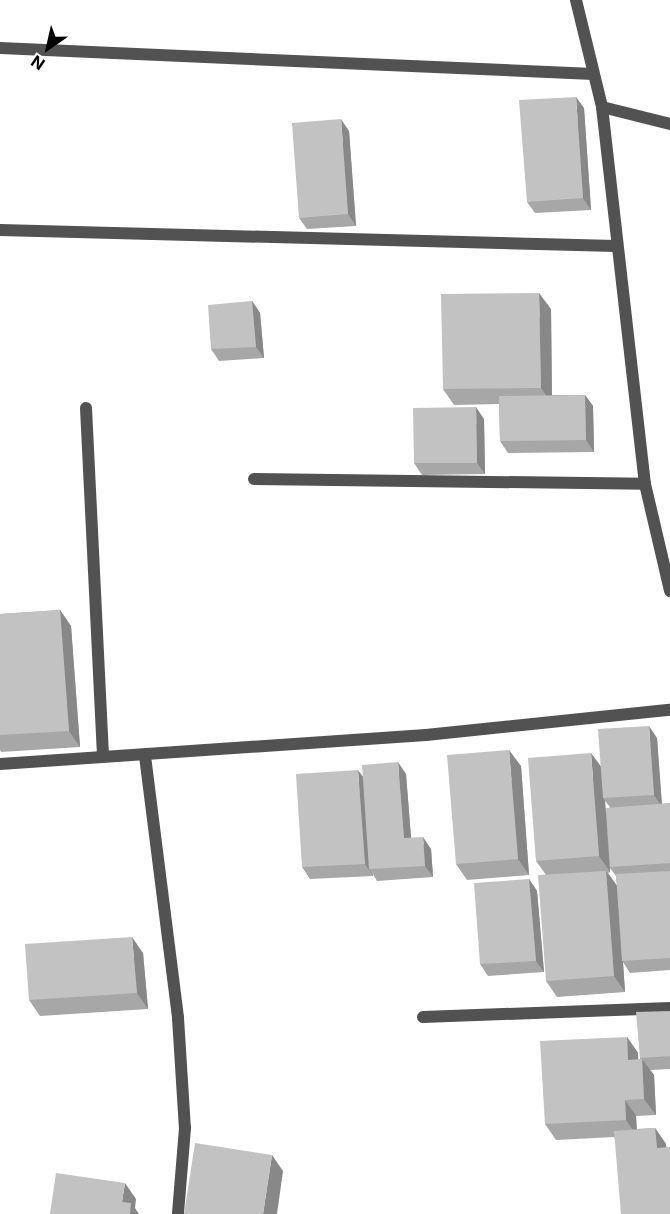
<!DOCTYPE html>
<html>
<head>
<meta charset="utf-8">
<style>
  body { margin:0 }
  #map { position:relative; width:670px; height:1214px; overflow:hidden; background:#fff; font-family:Inter,sans-serif }
  div>[style] { position:absolute }
  [style*='--x'] { left:calc(var(--x)*1px); top:calc(var(--y)*1px); width:calc(var(--w)*1px); rotate:calc(var(--a)*1deg) }
  .minor>* { height:12px; margin:-6px; padding:0 6px; transform-origin:6px; border-radius:6px; background:#525252 }
  .wall>* { inset:0; background:#a7a7a7 }
  .shaded-wall>* { inset:0; background:#888 }
  .building>* { inset:0; background:#c2c2c2 }
  span { translate:-50% -50%; white-space:nowrap; text-align:center; line-height:1.15; -webkit-text-stroke:4.5px #fff; paint-order:stroke }
  .north { position:absolute; left:18px; top:18px; width:60px; height:60px; -webkit-text-stroke:4px #fff; paint-order:stroke; rotate:214deg; font-size:16px; font-weight:700; line-height:24px; text-align:center; color:#000 }
  .north::after { content:''; display:block; margin:auto; width:21px; height:27px; background:#000; clip-path:polygon(50% 0,100% 100%,50% 72%,0 100%) }
</style>
</head>
<body>
<div id="map">
  <div class="minor">
    <div style="--x:576;--y:0;--w:110;--a:76.3"></div>
    <div style="--x:602;--y:107;--w:379;--a:83.5"></div>
    <div style="--x:645;--y:484;--w:110;--a:76.8"></div>
    <div style="--x:0;--y:48;--w:594;--a:2.51"></div>
    <div style="--x:602;--y:107;--w:70;--a:14"></div>
    <div style="--x:0;--y:230;--w:616;--a:1.49"></div>
    <div style="--x:86;--y:408;--w:349;--a:87.2"></div>
    <div style="--x:254;--y:479;--w:391;--a:0.7"></div>
    <div style="--x:145;--y:756;--w:264;--a:82.8"></div>
    <div style="--x:178;--y:1018;--w:110;--a:86.4"></div>
    <div style="--x:185;--y:1128;--w:86;--a:94.7"></div>
    <div style="--x:0;--y:764;--w:427;--a:-3.9"></div>
    <div style="--x:426;--y:735;--w:245;--a:-5.9"></div>
    <div style="--x:423;--y:1017;--w:247;--a:-2.1"></div>
  </div>
  <div class="wall">
    <div style="clip-path:polygon(584px 108px,591px 210px,535px 213px,527px 202px)"></div>
    <div style="clip-path:polygon(349px 131px,356px 226px,307px 229px,299px 218px)"></div>
    <div style="clip-path:polygon(252px 301px,260px 313px,264px 358px,219px 361px,211px 349px)"></div>
    <div style="clip-path:polygon(551px 309px,552px 395px,585px 395px,593px 406px,594px 452px,508px 453px,500px 441px,499px 404px,454px 405px,443px 389px)"></div>
    <div style="clip-path:polygon(484px 419px,485px 474px,422px 475px,414px 463px)"></div>
    <div style="clip-path:polygon(60px 610px,71px 626px,80px 747px,1px 752px,0 750px,0 614px)"></div>
    <div style="clip-path:polygon(evenodd,657px 738px,662px 804px,670px 803px,670px 970px,630px 973px,623px 962px,625px 992px,557px 997px,546px 981px,546px 875px,536px 861px,601px 767px,657px 738px,605px 801px,610px 807px,606px 812px,605px 801px,657px 738px,610px 868px,616px 876px,617px 886px,608px 873px,610px 872px,610px 868px)"></div>
    <div style="clip-path:polygon(521px 766px,529px 875px,467px 880px,456px 864px)"></div>
    <div style="clip-path:polygon(406px 774px,411px 838px,431px 849px,433px 877px,377px 881px,373px 874px,373px 876px,310px 879px,302px 867px,362px 776px)"></div>
    <div style="clip-path:polygon(529px 879px,537px 891px,544px 972px,488px 976px,480px 964px)"></div>
    <div style="clip-path:polygon(143px 953px,148px 1009px,40px 1016px,29px 1000px)"></div>
    <div style="clip-path:polygon(670px 1011px,670px 1069px,650px 1070px,654px 1075px,656px 1115px,636px 1116px,637px 1129px,655px 1128px,666px 1144px,670px 1214px,614px 1137px,556px 1140px,545px 1124px,627px 1037px,638px 1053px,638px 1059px,640px 1059px,640px 1058px)"></div>
  </div>
  <div class="shaded-wall">
    <div style="clip-path:polygon(576px 97px,584px 108px,591px 210px,583px 198px)"></div>
    <div style="clip-path:polygon(341px 119px,349px 131px,356px 226px,348px 214px)"></div>
    <div style="clip-path:polygon(539px 293px,551px 309px,552px 404px,541px 388px)"></div>
    <div style="clip-path:polygon(252px 301px,260px 313px,264px 358px,256px 347px)"></div>
    <div style="clip-path:polygon(585px 395px,593px 406px,594px 452px,586px 440px)"></div>
    <div style="clip-path:polygon(476px 407px,484px 419px,485px 474px,477px 463px)"></div>
    <div style="clip-path:polygon(60px 610px,71px 626px,80px 747px,69px 731px)"></div>
    <div style="clip-path:polygon(649px 726px,657px 738px,662px 807px,654px 795px)"></div>
    <div style="clip-path:polygon(509px 750px,521px 766px,529px 875px,518px 859px)"></div>
    <div style="clip-path:polygon(591px 753px,603px 769px,603px 798px,605px 801px,610px 872px,599px 856px)"></div>
    <div style="clip-path:polygon(398px 762px,406px 774px,412px 850px,404px 838px)"></div>
    <div style="clip-path:polygon(358px 770px,366px 781px,369px 869px,373px 876px,365px 864px)"></div>
    <div style="clip-path:polygon(423px 837px,431px 849px,433px 877px,425px 866px)"></div>
    <div style="clip-path:polygon(606px 871px,618px 887px,625px 992px,614px 976px)"></div>
    <div style="clip-path:polygon(529px 879px,537px 891px,544px 972px,536px 961px)"></div>
    <div style="clip-path:polygon(132px 937px,143px 953px,148px 1009px,137px 993px)"></div>
    <div style="clip-path:polygon(627px 1037px,638px 1053px,639px 1076px,628px 1060px)"></div>
    <div style="clip-path:polygon(642px 1059px,654px 1075px,656px 1115px,644px 1099px)"></div>
    <div style="clip-path:polygon(625px 1100px,636px 1116px,637px 1136px,626px 1120px)"></div>
    <div style="clip-path:polygon(655px 1128px,666px 1144px,668px 1164px,657px 1148px)"></div>
    <div style="clip-path:polygon(272px 1155px,283px 1171px,277px 1214px,263px 1214px)"></div>
    <div style="clip-path:polygon(125px 1183px,136px 1199px,135px 1208px,139px 1214px,130px 1214px,122px 1202px)"></div>
  </div>
  <div class="building">
    <div style="clip-path:polygon(576px 97px,583px 198px,527px 202px,519px 100px)"></div>
    <div style="clip-path:polygon(341px 119px,348px 214px,299px 218px,292px 123px)"></div>
    <div style="clip-path:polygon(539px 293px,541px 388px,443px 389px,441px 294px)"></div>
    <div style="clip-path:polygon(252px 301px,256px 347px,211px 349px,208px 305px)"></div>
    <div style="clip-path:polygon(585px 395px,586px 440px,500px 441px,499px 396px)"></div>
    <div style="clip-path:polygon(476px 407px,477px 463px,414px 463px,413px 408px)"></div>
    <div style="clip-path:polygon(60px 610px,69px 731px,0 735px,0 614px)"></div>
    <div style="clip-path:polygon(649px 726px,654px 795px,603px 798px,598px 729px)"></div>
    <div style="clip-path:polygon(509px 750px,518px 859px,456px 864px,447px 755px)"></div>
    <div style="clip-path:polygon(591px 753px,599px 856px,536px 861px,528px 758px)"></div>
    <div style="clip-path:polygon(398px 762px,404px 838px,423px 837px,425px 866px,369px 869px,362px 765px)"></div>
    <div style="clip-path:polygon(358px 770px,365px 864px,302px 867px,296px 774px)"></div>
    <div style="clip-path:polygon(670px 803px,670px 863px,610px 867px,606px 808px)"></div>
    <div style="clip-path:polygon(606px 871px,614px 976px,546px 981px,538px 875px)"></div>
    <div style="clip-path:polygon(670px 871px,670px 958px,622px 961px,616px 874px)"></div>
    <div style="clip-path:polygon(529px 879px,536px 961px,480px 964px,474px 883px)"></div>
    <div style="clip-path:polygon(132px 937px,137px 993px,29px 1000px,25px 944px)"></div>
    <div style="clip-path:polygon(670px 1011px,670px 1056px,640px 1058px,636px 1012px)"></div>
    <div style="clip-path:polygon(627px 1037px,628px 1060px,642px 1059px,644px 1099px,625px 1100px,626px 1120px,545px 1124px,540px 1041px)"></div>
    <div style="clip-path:polygon(655px 1128px,657px 1148px,670px 1147px,670px 1214px,621px 1214px,614px 1131px)"></div>
    <div style="clip-path:polygon(195px 1143px,272px 1155px,263px 1214px,184px 1214px)"></div>
    <div style="clip-path:polygon(56px 1173px,125px 1183px,122px 1202px,131px 1203px,130px 1214px,50px 1214px)"></div>
  </div>
  <div class="north">N</div>
</div>
</body>
</html>
